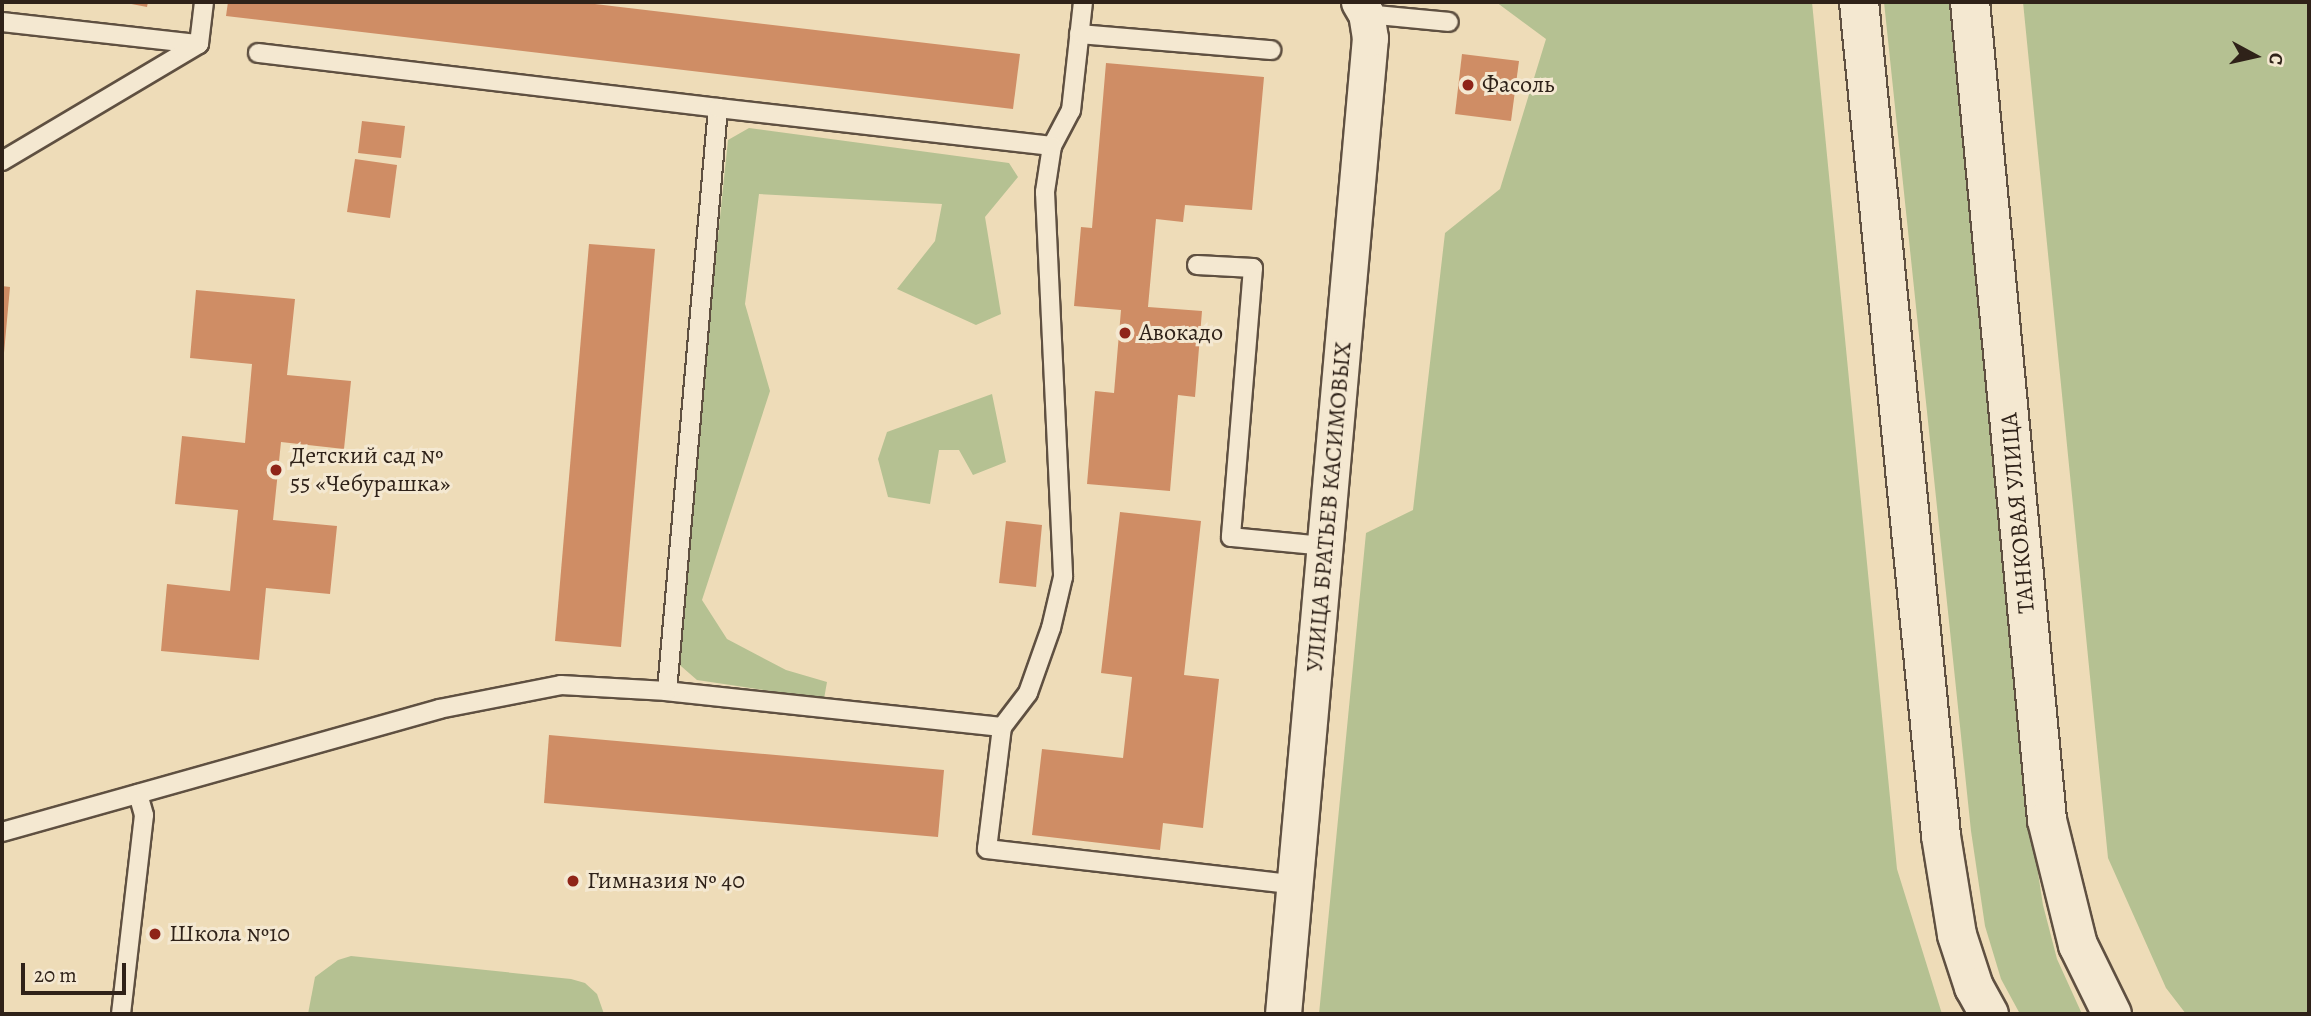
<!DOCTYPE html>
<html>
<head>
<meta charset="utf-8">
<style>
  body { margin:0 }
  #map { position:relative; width:2311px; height:1016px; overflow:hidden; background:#eedcb8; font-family:Alegreya,serif }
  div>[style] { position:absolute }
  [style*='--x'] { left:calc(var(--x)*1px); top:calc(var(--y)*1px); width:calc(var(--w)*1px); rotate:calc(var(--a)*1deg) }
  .green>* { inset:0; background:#b5c192 }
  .building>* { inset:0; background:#cf8d65 }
  .roads { filter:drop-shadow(2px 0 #5f5041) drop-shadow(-2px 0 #5f5041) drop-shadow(0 2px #5f5041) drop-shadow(0 -2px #5f5041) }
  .lane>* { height:18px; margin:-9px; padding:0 9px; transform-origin:9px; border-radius:9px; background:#f4e8d1 }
  .street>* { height:35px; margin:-17.5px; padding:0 17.5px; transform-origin:17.5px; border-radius:17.5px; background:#f4e8d1 }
  .secondary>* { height:38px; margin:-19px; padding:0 19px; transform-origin:19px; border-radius:19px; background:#f4e8d1 }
  .dots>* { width:19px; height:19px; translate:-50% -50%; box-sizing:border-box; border:4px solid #f4e8d1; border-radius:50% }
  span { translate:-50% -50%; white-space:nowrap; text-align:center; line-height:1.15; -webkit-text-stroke:6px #f4e8d1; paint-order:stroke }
  .poi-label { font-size:24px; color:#2f2219 }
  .left { translate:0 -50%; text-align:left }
  .street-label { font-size:24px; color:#2f2219 }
  .frame { position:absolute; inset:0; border:4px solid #2f2219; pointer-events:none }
  .north { position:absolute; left:2220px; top:21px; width:70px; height:70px; -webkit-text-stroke:5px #f4e8d1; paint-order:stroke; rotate:98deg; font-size:19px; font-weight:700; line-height:28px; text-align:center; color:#2f2219 }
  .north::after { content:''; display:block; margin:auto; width:24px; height:32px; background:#2f2219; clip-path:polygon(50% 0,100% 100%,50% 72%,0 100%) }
  .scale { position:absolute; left:21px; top:963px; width:105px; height:32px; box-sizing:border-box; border:4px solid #2f2219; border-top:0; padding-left:9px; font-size:21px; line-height:24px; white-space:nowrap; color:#2f2219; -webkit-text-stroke:5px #f4e8d1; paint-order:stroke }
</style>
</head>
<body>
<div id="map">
  <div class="green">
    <div style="clip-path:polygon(1496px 2px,1812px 2px,1897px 869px,1942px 1014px,1319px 1014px,1366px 533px,1413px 510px,1445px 233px,1500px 189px,1546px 39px)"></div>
    <div style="clip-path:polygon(1884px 2px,1949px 2px,2030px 821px,2043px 905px,2057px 959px,2082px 1014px,2020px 1014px,2001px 979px,1985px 926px,1971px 831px)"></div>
    <div style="clip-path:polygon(2023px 2px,2309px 2px,2307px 756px,2309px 768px,2309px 1014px,2186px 1014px,2166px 988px,2108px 858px)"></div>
    <div style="clip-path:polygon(749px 128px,1009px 163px,1018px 177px,985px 217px,1001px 314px,976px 325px,897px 289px,935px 241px,942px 204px,759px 194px,745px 304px,770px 391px,702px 600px,727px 639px,786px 670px,827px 682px,824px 699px,697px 680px,674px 660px,728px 140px)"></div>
    <div style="clip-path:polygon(992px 394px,1006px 462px,973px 475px,959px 450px,939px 450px,930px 504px,888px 497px,878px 459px,887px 432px)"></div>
    <div style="clip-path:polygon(351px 956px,571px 979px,585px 983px,597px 994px,604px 1014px,308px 1014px,315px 977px,338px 960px)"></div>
  </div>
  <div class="building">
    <div style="clip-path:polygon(121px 2px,148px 2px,147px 7px)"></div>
    <div style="clip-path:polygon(228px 2px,578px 2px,1020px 54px,1013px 109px,226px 16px)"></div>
    <div style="clip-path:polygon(1462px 54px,1519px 61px,1511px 121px,1455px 114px)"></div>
    <div style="clip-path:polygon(1106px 63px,1264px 77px,1252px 210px,1185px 205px,1183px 222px,1156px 219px,1148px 307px,1202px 311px,1195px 397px,1178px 395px,1170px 491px,1087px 484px,1095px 391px,1114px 393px,1121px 310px,1074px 306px,1081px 227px,1092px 228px)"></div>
    <div style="clip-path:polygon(362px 121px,405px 126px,401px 158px,358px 153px)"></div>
    <div style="clip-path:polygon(355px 159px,397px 165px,390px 218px,347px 212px)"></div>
    <div style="clip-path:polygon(589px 244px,655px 249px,621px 647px,555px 641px)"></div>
    <div style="clip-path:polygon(2px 286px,10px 287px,4px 353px,2px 353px)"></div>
    <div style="clip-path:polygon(196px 290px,295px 299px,287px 375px,351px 381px,344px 449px,281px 442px,273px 520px,337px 526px,330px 594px,266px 588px,259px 660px,161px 651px,167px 584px,230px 591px,238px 510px,175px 504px,182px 436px,245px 443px,252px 364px,190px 358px)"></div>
    <div style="clip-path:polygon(1120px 512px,1201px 521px,1184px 675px,1219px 679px,1203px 828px,1163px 823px,1160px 850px,1032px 835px,1042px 749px,1123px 758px,1132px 677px,1101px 673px)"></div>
    <div style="clip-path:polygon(1006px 521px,1042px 525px,1036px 587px,999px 583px)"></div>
    <div style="clip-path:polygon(549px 735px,944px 770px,938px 837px,544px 803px)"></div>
  </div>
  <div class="roads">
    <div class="lane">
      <div style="--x:1083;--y:2;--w:109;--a:96.3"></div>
      <div style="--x:1071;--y:110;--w:41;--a:117.8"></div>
      <div style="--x:1052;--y:146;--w:47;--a:98.7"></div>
      <div style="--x:1045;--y:192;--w:385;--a:87.3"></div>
      <div style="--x:1063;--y:577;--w:52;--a:103.2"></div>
      <div style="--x:1051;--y:628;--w:69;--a:109.5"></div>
      <div style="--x:1028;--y:693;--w:43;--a:127.4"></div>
      <div style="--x:1002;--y:727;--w:123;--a:97"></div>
      <div style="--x:987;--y:849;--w:311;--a:6.6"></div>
      <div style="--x:1366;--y:14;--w:83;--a:5.5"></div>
      <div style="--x:2;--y:22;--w:198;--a:6.4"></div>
      <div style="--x:1079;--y:34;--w:193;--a:4.8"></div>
      <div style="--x:258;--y:53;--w:463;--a:6.8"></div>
      <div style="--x:2;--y:161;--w:229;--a:-30.7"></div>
      <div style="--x:199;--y:44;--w:42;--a:-83.2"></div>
      <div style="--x:1197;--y:265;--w:56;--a:3.1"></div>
      <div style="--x:1253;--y:268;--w:270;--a:94.7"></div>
      <div style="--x:1231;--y:537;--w:94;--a:5.5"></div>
      <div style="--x:1002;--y:727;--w:337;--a:-173.9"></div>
      <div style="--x:667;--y:691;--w:585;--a:-85"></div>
      <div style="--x:718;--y:108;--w:336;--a:6.5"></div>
      <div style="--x:2;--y:832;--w:454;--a:-15.7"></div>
      <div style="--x:439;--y:709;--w:124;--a:-11.1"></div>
      <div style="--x:561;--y:685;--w:106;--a:3.2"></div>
      <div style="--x:121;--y:1014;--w:200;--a:-83.4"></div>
      <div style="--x:144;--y:815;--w:22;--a:-106"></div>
    </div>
    <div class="street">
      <div style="--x:1283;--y:1014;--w:980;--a:-84.91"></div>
      <div style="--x:1370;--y:38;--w:24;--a:-99"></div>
      <div style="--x:1366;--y:14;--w:14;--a:-120"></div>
    </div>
    <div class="secondary">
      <div style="--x:1859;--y:2;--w:838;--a:84.38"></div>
      <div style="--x:1941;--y:836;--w:100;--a:80.8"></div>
      <div style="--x:1957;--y:935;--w:55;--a:71.9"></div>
      <div style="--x:1974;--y:987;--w:31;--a:61"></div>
      <div style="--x:1970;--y:2;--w:822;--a:84.62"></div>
      <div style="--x:2047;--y:820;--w:129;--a:76.1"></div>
      <div style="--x:2078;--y:945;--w:77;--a:63.8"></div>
    </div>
  </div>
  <div class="dots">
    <div style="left:1468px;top:85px;background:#8f2418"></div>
    <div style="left:1125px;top:333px;background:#8f2418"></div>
    <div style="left:276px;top:470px;background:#8f2418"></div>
    <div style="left:573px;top:881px;background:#8f2418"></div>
    <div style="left:155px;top:934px;background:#8f2418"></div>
  </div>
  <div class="poi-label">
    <span class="left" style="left:1482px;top:85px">Фасоль</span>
    <span class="left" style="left:1139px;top:333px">Авокадо</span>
    <span class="left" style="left:290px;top:470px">Детский сад №<br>55 «Чебурашка»</span>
    <span class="left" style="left:587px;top:881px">Гимназия № 40</span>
    <span class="left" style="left:169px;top:934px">Школа №10</span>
  </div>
  <div class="street-label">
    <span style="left:1329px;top:507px;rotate:-85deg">УЛИЦА БРАТЬЕВ КАСИМОВЫХ</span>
    <span style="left:2018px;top:513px;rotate:-95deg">ТАНКОВАЯ УЛИЦА</span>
  </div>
  <div class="frame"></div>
  <div class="north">С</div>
  <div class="scale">20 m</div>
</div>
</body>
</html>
